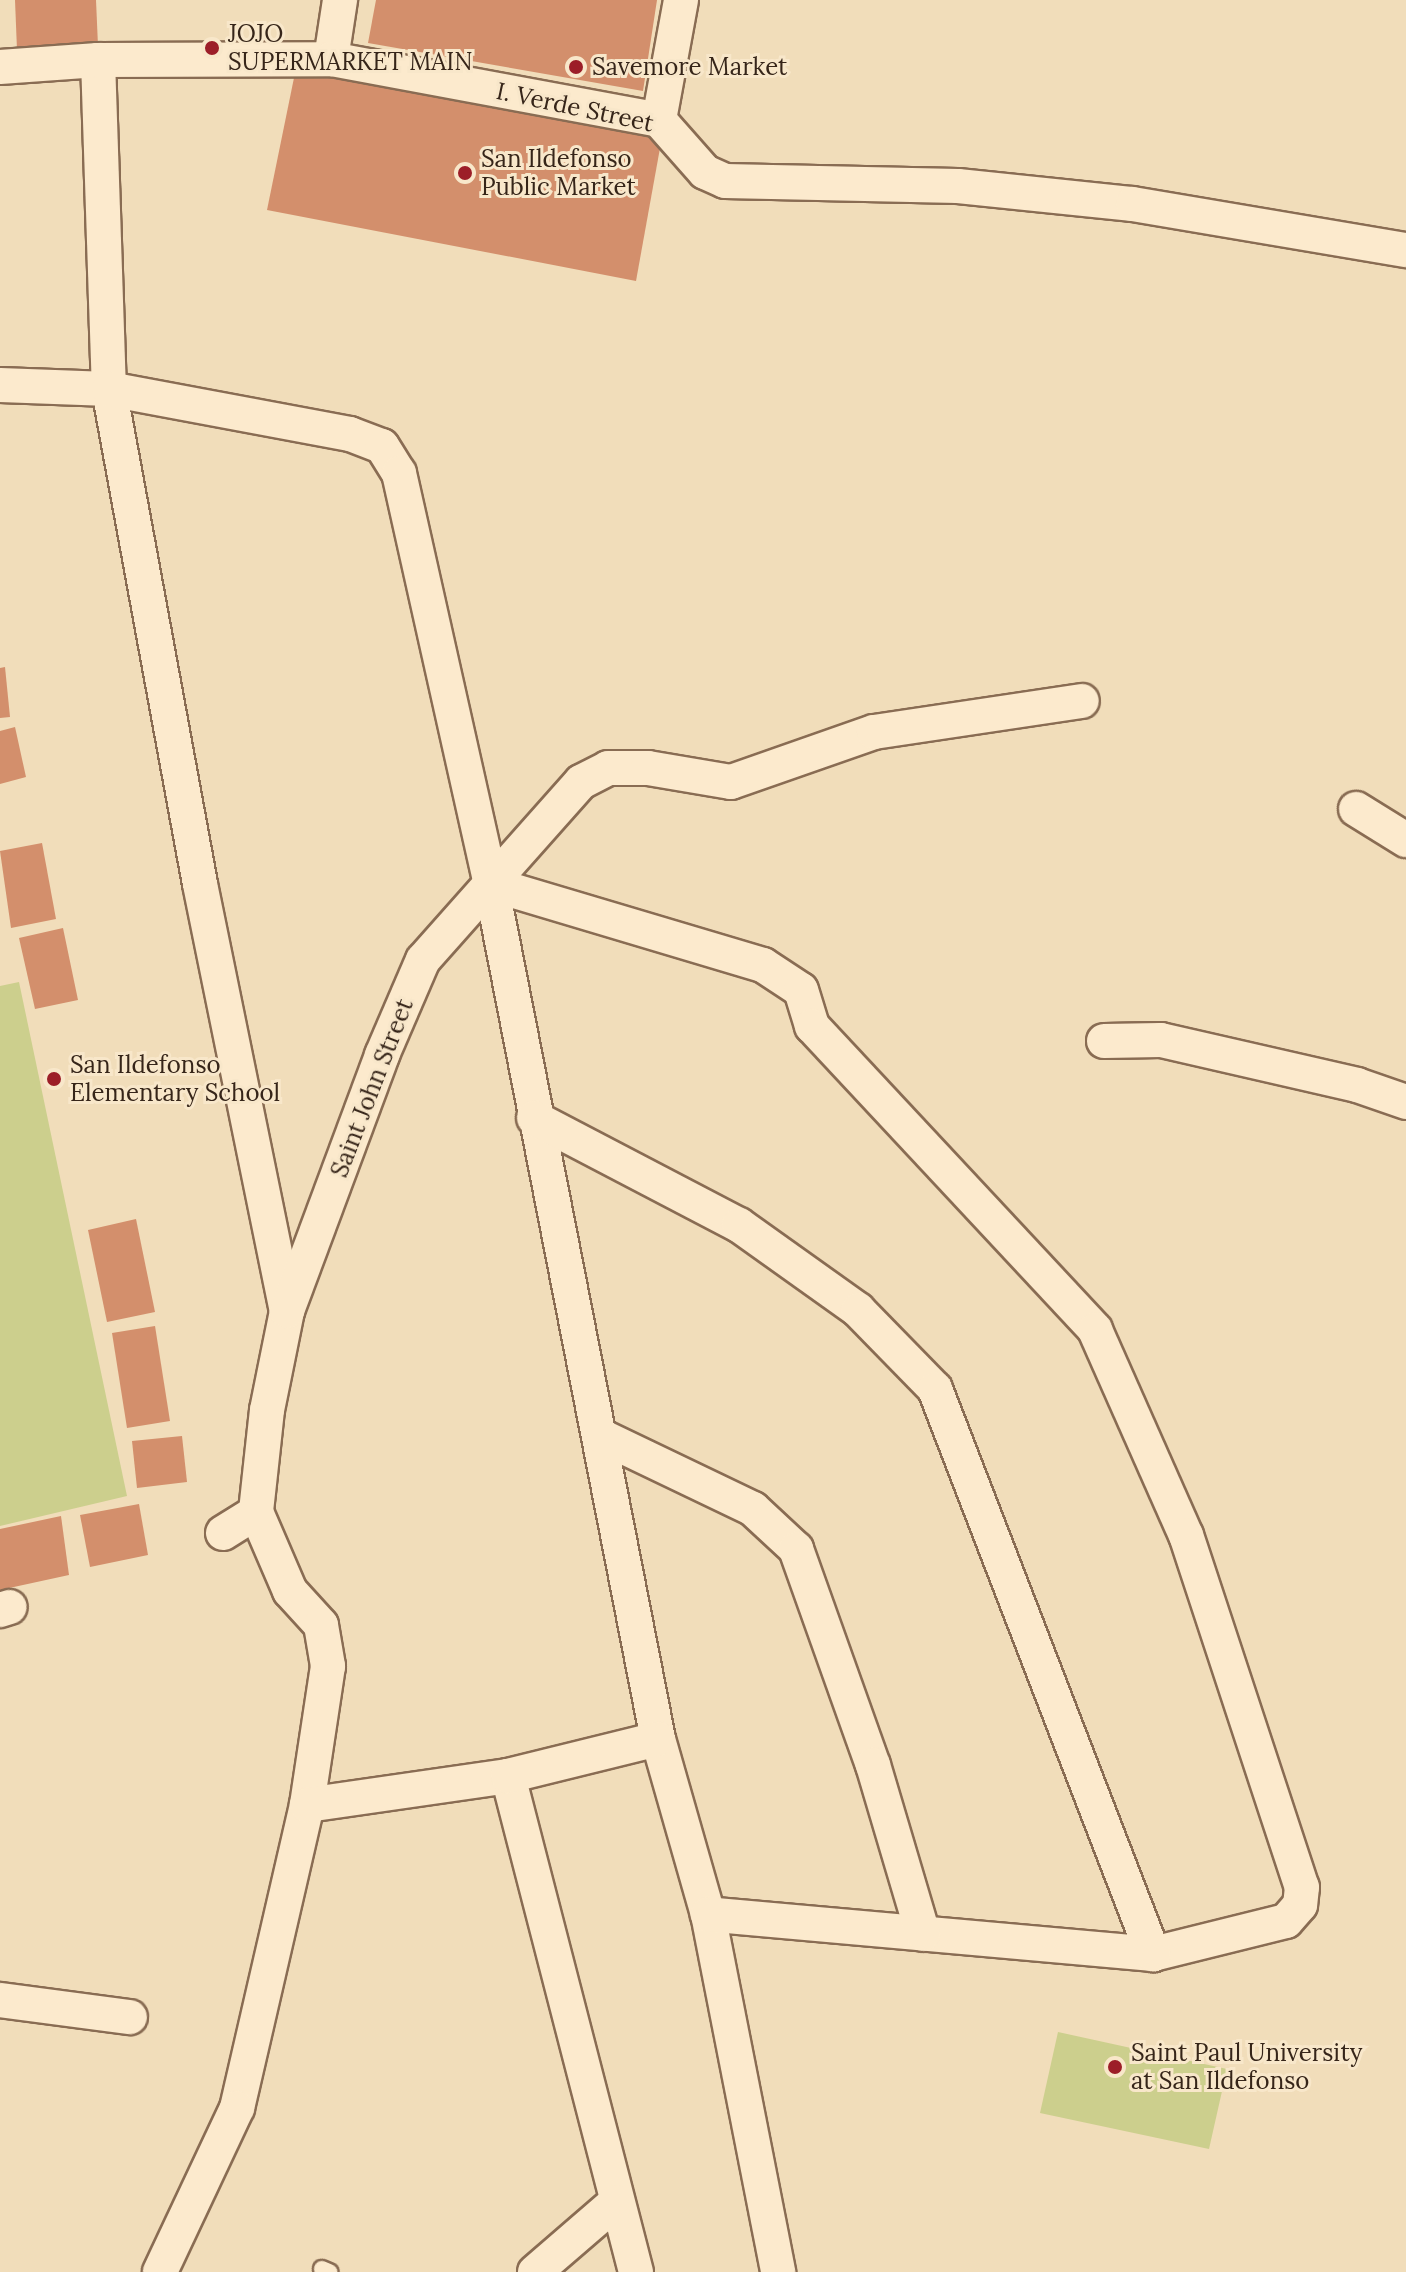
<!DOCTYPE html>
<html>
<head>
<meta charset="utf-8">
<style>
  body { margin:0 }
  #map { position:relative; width:1406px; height:2272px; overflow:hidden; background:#f1ddba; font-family:Lora,serif }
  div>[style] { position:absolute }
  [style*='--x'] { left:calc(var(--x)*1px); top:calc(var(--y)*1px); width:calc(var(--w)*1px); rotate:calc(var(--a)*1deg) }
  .green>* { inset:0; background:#cccf8d }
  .building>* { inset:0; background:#d38f6c }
  .roads { filter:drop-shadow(2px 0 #896c53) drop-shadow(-2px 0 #896c53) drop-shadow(0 2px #896c53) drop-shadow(0 -2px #896c53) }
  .lane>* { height:16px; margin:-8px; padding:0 8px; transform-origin:8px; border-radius:8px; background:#fceacd }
  .street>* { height:34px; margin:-17px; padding:0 17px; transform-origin:17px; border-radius:17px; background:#fceacd }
  .dots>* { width:22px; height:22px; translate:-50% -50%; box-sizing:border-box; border:4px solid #f8e7ca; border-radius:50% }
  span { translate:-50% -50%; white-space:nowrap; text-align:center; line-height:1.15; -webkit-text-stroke:6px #f8e7ca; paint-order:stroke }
  .poi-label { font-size:24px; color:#362519 }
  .left { translate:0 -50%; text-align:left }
  .street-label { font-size:24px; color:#362519 }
</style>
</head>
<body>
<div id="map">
  <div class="green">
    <div style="clip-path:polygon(19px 982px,127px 1496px,0 1526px,0 986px)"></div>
    <div style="clip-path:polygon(1058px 2032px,1227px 2069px,1209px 2149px,1040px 2113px)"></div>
  </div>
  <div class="building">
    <div style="clip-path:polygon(15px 0,96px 0,98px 46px,17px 50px)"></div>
    <div style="clip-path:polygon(376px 0,657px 0,643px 91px,368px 43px)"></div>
    <div style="clip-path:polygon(296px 68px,662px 137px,636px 281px,267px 210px)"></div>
    <div style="clip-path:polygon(5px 667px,10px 717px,0 718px,0 668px)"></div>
    <div style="clip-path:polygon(15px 727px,26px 777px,0 784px,0 731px)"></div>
    <div style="clip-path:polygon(42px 843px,56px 919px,11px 928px,0 851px)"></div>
    <div style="clip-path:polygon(63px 928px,78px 1000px,35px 1009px,19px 938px)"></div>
    <div style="clip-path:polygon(136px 1219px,155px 1312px,107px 1322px,88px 1230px)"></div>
    <div style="clip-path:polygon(155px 1326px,170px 1421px,127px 1428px,112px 1333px)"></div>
    <div style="clip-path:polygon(182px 1436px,187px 1482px,137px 1488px,132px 1441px)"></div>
    <div style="clip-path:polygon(139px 1504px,148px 1555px,90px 1567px,80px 1515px)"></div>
    <div style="clip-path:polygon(61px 1516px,69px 1575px,0 1590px,0 1529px)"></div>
  </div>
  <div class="roads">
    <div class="lane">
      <div style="--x:322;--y:2269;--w:8;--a:23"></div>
    </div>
    <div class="street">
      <div style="--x:331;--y:59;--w:60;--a:-81.3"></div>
      <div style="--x:98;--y:60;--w:329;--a:88.1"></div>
      <div style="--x:109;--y:389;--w:503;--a:79.58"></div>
      <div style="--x:200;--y:884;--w:436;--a:78.5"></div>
      <div style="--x:287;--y:1311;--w:101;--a:101.4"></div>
      <div style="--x:267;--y:1410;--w:103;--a:96.2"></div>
      <div style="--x:256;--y:1512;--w:86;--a:66.7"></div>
      <div style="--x:290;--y:1591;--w:46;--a:47.6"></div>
      <div style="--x:321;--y:1625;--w:42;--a:80.3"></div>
      <div style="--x:328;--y:1666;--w:141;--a:98.6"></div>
      <div style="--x:307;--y:1805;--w:311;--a:103"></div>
      <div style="--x:237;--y:2108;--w:181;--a:115.2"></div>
      <div style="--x:0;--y:67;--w:98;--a:-4.1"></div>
      <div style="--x:98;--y:60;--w:233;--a:-0.2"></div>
      <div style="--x:331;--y:59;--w:334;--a:10.5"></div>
      <div style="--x:659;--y:120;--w:69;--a:48.5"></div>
      <div style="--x:705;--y:172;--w:22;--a:24"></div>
      <div style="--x:725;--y:181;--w:233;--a:1.2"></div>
      <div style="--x:958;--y:186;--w:176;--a:5.9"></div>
      <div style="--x:1133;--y:204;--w:277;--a:9.6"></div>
      <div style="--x:659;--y:120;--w:122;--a:-79.6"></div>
      <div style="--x:0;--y:385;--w:109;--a:2.1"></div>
      <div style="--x:109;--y:389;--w:245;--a:10.6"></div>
      <div style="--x:350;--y:434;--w:34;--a:21"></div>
      <div style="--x:382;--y:446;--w:32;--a:58"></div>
      <div style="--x:399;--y:473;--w:421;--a:77.4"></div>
      <div style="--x:491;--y:884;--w:871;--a:78.95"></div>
      <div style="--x:658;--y:1739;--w:182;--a:74.1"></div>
      <div style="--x:708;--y:1914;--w:365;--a:78.9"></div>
      <div style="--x:1356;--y:809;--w:59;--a:31.8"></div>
      <div style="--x:491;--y:884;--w:284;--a:16.6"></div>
      <div style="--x:763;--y:965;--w:45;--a:33.3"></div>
      <div style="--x:801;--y:990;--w:38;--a:73"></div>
      <div style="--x:812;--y:1026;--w:415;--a:47"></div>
      <div style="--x:1095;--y:1330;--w:224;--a:66.1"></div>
      <div style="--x:1186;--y:1535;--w:371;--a:71.8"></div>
      <div style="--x:1302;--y:1887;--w:18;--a:96"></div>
      <div style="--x:1300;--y:1905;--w:21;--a:131"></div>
      <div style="--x:1286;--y:1921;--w:137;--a:166.1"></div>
      <div style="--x:1153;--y:1954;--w:447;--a:-174.9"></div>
      <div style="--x:1104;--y:1041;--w:57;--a:-1"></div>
      <div style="--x:1161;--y:1040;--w:201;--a:12.9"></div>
      <div style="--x:1357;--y:1085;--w:52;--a:19.1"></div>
      <div style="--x:534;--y:1118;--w:231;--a:27.6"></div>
      <div style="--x:739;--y:1225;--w:146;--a:35.5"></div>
      <div style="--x:858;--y:1310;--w:110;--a:45.7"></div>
      <div style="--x:935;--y:1389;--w:606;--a:68.9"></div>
      <div style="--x:287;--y:1311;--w:273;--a:-69.6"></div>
      <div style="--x:382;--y:1055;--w:103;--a:-66.7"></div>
      <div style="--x:423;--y:960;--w:238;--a:-48.4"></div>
      <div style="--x:581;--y:782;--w:30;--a:-27"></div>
      <div style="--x:608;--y:768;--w:40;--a:0"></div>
      <div style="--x:648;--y:768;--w:84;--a:9.6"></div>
      <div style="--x:731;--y:782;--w:151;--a:-19.3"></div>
      <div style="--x:874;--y:732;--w:210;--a:-8.5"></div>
      <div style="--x:603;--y:1437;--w:166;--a:25.6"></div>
      <div style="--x:753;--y:1509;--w:59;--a:42.9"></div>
      <div style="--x:796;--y:1549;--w:229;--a:70.4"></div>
      <div style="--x:873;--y:1765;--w:176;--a:73.5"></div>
      <div style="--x:223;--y:1533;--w:39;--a:-32"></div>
      <div style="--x:0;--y:1610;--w:10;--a:-17"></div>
      <div style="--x:508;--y:1776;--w:512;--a:75.53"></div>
      <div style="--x:307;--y:1805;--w:203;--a:-8.2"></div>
      <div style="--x:508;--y:1776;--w:154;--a:-13.9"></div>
      <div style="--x:0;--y:2000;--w:131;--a:7.5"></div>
      <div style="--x:535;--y:2272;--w:107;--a:-40.8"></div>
    </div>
  </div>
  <div class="dots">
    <div style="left:212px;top:48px;background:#9c1e28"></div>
    <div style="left:576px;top:67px;background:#9c1e28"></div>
    <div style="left:465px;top:173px;background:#9c1e28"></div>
    <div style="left:54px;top:1079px;background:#9c1e28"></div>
    <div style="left:1115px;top:2067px;background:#9c1e28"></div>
  </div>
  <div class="poi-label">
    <span class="left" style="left:228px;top:48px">JOJO<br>SUPERMARKET MAIN</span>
    <span class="left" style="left:592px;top:67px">Savemore Market</span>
    <span class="left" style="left:481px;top:173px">San Ildefonso<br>Public Market</span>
    <span class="left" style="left:70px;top:1079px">San Ildefonso<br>Elementary School</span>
    <span class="left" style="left:1131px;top:2067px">Saint Paul University<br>at San Ildefonso</span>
  </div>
  <div class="street-label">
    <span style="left:575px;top:107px;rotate:12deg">I. Verde Street</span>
    <span style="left:372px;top:1088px;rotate:-69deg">Saint John Street</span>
  </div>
</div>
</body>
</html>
